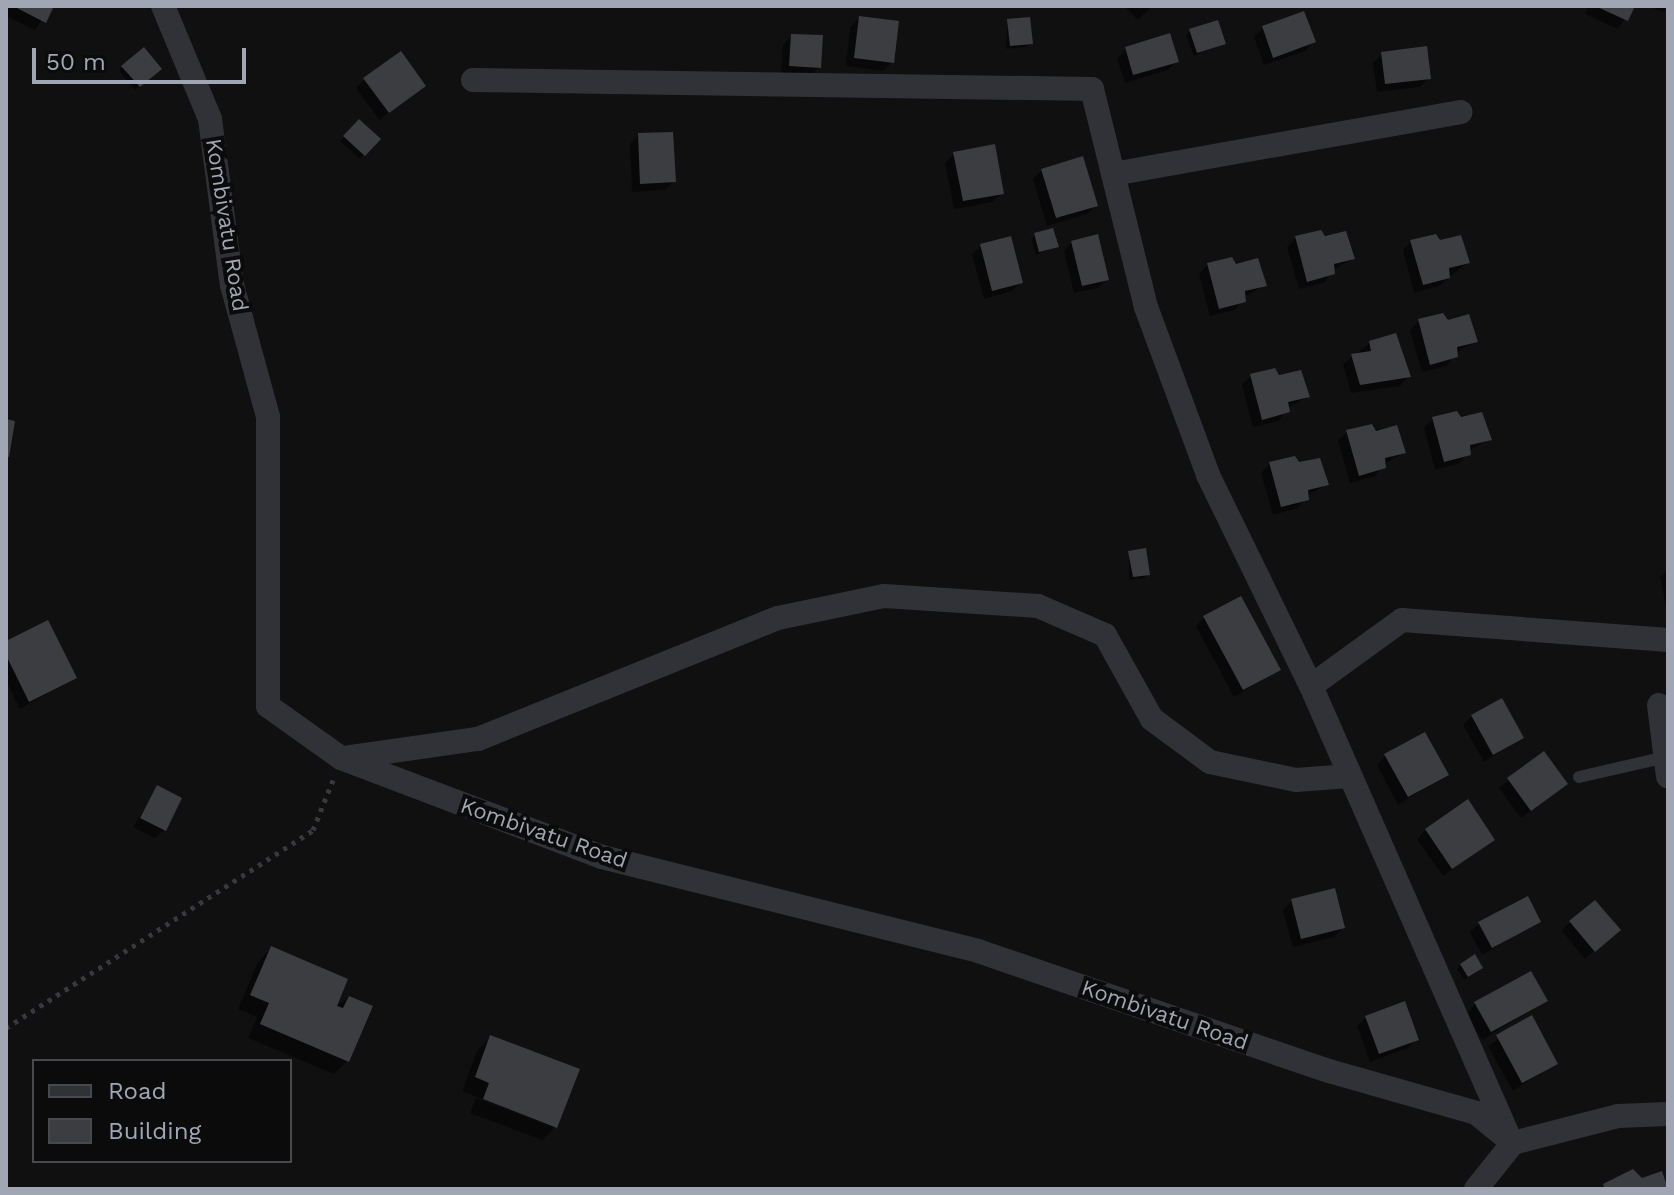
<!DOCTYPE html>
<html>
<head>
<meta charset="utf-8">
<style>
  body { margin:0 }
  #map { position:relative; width:1674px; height:1195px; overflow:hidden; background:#101011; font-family:"Work Sans",sans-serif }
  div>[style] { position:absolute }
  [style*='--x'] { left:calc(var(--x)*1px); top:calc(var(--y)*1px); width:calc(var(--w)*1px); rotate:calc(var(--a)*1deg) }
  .shadow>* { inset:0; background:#0007 }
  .building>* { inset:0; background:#3c3d41 }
  .path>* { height:5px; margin-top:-2.5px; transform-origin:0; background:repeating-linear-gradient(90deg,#37393e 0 4px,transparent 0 10px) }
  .service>* { height:12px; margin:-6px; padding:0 6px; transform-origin:6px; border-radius:6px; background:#313237 }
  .minor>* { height:24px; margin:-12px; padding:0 12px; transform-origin:12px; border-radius:12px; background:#313237 }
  span { translate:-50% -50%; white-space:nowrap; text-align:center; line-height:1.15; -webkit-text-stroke:8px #0b0b0c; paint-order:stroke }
  .street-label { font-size:22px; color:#a0a6b3 }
  .frame { position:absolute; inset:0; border:8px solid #a0a6b3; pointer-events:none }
  .legend { position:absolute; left:32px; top:1059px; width:260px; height:104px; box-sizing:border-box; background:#0b0b0c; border:2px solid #47494f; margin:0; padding:10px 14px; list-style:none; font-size:24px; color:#a0a6b3 }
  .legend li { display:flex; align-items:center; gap:16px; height:40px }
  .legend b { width:40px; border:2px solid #47494f }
  .scale { position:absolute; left:32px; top:48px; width:214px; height:36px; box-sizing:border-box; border:4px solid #a0a6b3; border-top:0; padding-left:10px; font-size:24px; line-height:28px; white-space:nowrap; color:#a0a6b3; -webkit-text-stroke:6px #0b0b0c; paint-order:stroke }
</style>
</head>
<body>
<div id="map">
  <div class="shadow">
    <div style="clip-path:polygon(9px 6px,52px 6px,35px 30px,6px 16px)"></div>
    <div style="clip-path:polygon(1124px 6px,1152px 6px,1138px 20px)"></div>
    <div style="clip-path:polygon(1588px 6px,1633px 6px,1618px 29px,1585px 14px)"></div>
    <div style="clip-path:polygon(1648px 6px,1668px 6px,1663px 12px)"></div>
    <div style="clip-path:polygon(859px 18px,892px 62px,883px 71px,846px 66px,850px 27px)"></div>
    <div style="clip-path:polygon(1008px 21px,1031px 43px,1027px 47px,1006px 49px)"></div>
    <div style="clip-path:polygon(1263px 28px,1313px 42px,1305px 51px,1264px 65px,1254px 37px)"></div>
    <div style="clip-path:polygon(1190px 31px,1224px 43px,1194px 56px,1186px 35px)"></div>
    <div style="clip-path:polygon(792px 36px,819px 67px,810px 76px,781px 74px,783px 45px)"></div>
    <div style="clip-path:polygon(1126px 49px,1177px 61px,1168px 70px,1125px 83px,1117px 58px)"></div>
    <div style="clip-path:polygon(1382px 54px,1429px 78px,1420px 87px,1377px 92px,1373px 63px)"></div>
    <div style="clip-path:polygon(122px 67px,156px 72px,135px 90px,119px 71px)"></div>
    <div style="clip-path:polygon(365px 79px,423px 86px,379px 120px,356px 88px)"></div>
    <div style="clip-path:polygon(359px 121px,379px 139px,360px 159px,340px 141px)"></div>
    <div style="clip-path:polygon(638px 135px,674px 181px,665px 190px,632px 192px,630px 144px)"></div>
    <div style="clip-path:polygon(954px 154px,1002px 193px,993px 202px,954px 209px,945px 163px)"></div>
    <div style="clip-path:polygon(1042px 170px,1096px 205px,1087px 214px,1047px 226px,1033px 179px)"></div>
    <div style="clip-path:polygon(1344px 233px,1353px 259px,1332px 270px,1324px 283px,1299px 289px,1287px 247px,1296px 238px)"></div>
    <div style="clip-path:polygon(1035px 235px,1056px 246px,1036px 255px,1031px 239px)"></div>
    <div style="clip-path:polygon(1411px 241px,1439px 242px,1468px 262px,1439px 286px,1414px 293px,1403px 250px)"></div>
    <div style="clip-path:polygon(1072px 242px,1107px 279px,1098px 288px,1074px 293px,1064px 251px)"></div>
    <div style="clip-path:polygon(981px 246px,1021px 282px,1012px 291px,984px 299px,972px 254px)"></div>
    <div style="clip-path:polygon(1208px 265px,1236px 266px,1264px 286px,1244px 297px,1235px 310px,1210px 316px,1199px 274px)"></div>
    <div style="clip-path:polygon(1419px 321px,1447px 322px,1476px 342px,1455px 353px,1447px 366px,1422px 372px,1410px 330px)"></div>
    <div style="clip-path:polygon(1370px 343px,1408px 377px,1400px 386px,1351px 393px,1343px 364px)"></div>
    <div style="clip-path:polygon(1299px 372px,1308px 397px,1287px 408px,1279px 421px,1253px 427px,1242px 385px,1251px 376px)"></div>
    <div style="clip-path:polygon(1481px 414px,1489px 439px,1469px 451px,1460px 463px,1435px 470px,1424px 427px,1433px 419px)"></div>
    <div style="clip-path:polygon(1396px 427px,1404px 453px,1384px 464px,1375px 476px,1350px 483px,1338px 441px,1347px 432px)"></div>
    <div style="clip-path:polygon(1270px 464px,1327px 485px,1306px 496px,1298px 508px,1273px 515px,1261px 473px)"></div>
    <div style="clip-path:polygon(1129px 553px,1148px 574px,1144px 578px,1129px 580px)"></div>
    <div style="clip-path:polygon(1668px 569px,1668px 616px,1660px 577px)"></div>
    <div style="clip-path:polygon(1204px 618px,1278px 669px,1234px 697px,1196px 626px)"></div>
    <div style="clip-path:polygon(6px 643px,74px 678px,20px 709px,6px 681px)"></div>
    <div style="clip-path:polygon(1472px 716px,1522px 738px,1484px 762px,1463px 725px)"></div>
    <div style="clip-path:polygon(1544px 754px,1557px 792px,1521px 818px,1499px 788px)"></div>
    <div style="clip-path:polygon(1385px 756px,1446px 774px,1398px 805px,1377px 765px)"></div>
    <div style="clip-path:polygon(157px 788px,164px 830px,155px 838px,133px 827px)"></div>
    <div style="clip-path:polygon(1426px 830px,1493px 839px,1443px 876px,1417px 839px)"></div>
    <div style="clip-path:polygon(1292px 901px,1343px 928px,1334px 937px,1293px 947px,1283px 910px)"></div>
    <div style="clip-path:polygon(1539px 921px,1482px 955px,1470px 932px,1479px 924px)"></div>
    <div style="clip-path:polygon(1570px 922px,1609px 939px,1585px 959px,1562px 931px)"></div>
    <div style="clip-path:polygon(271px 948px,334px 1007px,349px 998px,347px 1061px,334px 1074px,248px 1038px,257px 1017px,238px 1009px,258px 962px)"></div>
    <div style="clip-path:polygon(1461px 965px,1477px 972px,1464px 980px,1457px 969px)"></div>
    <div style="clip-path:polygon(1546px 1001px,1482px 1040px,1467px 1013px,1475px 1004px)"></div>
    <div style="clip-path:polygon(1366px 1018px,1417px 1039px,1408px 1048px,1370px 1062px,1357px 1026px)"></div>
    <div style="clip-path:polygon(1531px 1018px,1556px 1063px,1513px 1091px,1488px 1046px)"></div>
    <div style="clip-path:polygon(491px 1037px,556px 1126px,542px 1140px,470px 1113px,476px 1098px,551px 1127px,462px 1091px,477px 1051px)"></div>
  </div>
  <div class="building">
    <div style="clip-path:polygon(13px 6px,54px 6px,46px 23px)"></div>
    <div style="clip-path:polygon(1595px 6px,1635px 6px,1628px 21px)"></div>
    <div style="clip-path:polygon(1304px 11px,1316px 42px,1273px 58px,1262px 26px)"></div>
    <div style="clip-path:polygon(859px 16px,899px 21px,894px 63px,854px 58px)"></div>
    <div style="clip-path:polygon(1030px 17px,1033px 44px,1010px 46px,1007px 19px)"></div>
    <div style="clip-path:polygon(1218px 20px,1226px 44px,1197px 53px,1189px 29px)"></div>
    <div style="clip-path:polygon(1170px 33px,1179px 62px,1133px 75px,1125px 47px)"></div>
    <div style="clip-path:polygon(791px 34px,823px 35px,821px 68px,789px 66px)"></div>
    <div style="clip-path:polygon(1427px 46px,1431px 79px,1385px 84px,1381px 52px)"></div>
    <div style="clip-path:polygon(144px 47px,162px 69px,140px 87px,121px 66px)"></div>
    <div style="clip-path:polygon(401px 51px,426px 86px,389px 113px,363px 78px)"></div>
    <div style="clip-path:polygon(359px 119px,381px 139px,365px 156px,343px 136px)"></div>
    <div style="clip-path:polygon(673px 132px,676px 182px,640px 184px,638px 133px)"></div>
    <div style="clip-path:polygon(995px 144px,1004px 194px,963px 201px,953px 152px)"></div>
    <div style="clip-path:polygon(1083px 156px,1098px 206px,1056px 218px,1041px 169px)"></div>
    <div style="clip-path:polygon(1053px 228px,1059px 247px,1039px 252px,1034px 233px)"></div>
    <div style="clip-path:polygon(1321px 230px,1325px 236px,1346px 231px,1355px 259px,1334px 264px,1335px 274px,1307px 282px,1295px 236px)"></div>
    <div style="clip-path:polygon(1098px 234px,1109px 280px,1082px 286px,1071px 241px)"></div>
    <div style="clip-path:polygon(1436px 234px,1440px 240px,1461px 235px,1470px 263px,1449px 268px,1450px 278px,1423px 285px,1410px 240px)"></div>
    <div style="clip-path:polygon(1011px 236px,1023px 283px,992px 291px,980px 244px)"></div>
    <div style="clip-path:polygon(1232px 257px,1236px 264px,1258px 258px,1267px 286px,1245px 291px,1246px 302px,1219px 309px,1207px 263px)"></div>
    <div style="clip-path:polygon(1443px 313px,1448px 320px,1469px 314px,1478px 342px,1457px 347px,1458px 357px,1430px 365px,1418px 319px)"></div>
    <div style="clip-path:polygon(1396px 333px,1411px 377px,1360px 385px,1351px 354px,1371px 351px,1369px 341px)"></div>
    <div style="clip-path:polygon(1275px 368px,1279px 375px,1301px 370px,1310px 397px,1288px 402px,1290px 412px,1262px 420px,1250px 374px)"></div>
    <div style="clip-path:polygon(1457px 411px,1461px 417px,1482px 412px,1492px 440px,1470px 445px,1471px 455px,1444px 462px,1432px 417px)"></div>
    <div style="clip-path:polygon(6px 419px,15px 421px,9px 457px,6px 457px)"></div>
    <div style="clip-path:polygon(1372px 424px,1376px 431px,1397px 425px,1406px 453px,1385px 458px,1386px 468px,1359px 476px,1346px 430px)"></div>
    <div style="clip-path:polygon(1295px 456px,1299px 462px,1320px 458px,1329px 485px,1308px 490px,1309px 500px,1281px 507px,1269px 462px)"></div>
    <div style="clip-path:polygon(1146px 548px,1150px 575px,1133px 577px,1128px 551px)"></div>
    <div style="clip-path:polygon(1241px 596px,1281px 670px,1243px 690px,1203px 616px)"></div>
    <div style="clip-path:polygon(48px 620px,77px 678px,29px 702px,6px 655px,6px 641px)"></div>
    <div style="clip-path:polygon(1502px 698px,1524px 738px,1493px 755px,1471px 715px)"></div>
    <div style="clip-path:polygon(1425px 732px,1449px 775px,1408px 797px,1384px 754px)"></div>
    <div style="clip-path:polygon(1544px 751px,1568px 784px,1531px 811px,1507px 778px)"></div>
    <div style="clip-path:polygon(157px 785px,182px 798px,166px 831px,140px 818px)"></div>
    <div style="clip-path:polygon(1468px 799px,1495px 840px,1452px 869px,1425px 829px)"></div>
    <div style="clip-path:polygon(1335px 888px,1345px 928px,1301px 939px,1291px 899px)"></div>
    <div style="clip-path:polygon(1528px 896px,1541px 922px,1492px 948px,1478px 922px)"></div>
    <div style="clip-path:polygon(1595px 900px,1621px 930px,1595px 952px,1569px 921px)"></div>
    <div style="clip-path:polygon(271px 946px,348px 979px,337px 1006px,343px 1008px,349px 996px,373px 1006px,349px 1062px,260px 1024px,269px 1003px,250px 995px)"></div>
    <div style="clip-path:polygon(1475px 954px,1483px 968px,1468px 977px,1460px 964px)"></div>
    <div style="clip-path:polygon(1531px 971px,1548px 1001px,1491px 1032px,1474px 1002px)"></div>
    <div style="clip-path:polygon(1405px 1001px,1419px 1040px,1379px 1054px,1365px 1016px)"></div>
    <div style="clip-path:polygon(1532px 1015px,1558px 1064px,1522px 1083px,1496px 1035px)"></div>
    <div style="clip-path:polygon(490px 1035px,580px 1069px,557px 1128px,483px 1099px,489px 1083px,475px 1077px)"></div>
    <div style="clip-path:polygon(1633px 1169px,1642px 1178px,1662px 1171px,1668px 1189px,1605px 1189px,1603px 1184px)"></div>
  </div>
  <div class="path">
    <div style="--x:6;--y:1028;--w:365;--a:-32.8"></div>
    <div style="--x:313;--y:830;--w:54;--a:-68.2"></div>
  </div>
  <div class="service">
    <div style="--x:1579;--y:777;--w:89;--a:-12.9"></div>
  </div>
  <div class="minor">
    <div style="--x:163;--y:6;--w:122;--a:67.4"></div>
    <div style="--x:210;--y:119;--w:167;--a:82.5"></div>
    <div style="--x:232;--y:285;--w:137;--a:74.7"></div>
    <div style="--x:268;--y:417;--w:289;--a:90"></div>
    <div style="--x:268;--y:706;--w:90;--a:35.5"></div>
    <div style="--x:341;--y:758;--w:279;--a:20.8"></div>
    <div style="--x:602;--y:857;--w:388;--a:14"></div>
    <div style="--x:978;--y:951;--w:371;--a:18.9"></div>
    <div style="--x:1329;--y:1071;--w:153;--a:15.9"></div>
    <div style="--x:1476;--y:1113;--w:48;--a:39"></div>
    <div style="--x:473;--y:80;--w:619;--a:0.83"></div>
    <div style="--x:1092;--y:89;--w:225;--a:76.1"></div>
    <div style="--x:1146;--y:307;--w:179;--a:69.7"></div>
    <div style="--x:1208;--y:475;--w:235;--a:64"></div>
    <div style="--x:1311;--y:686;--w:492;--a:66.3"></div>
    <div style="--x:1113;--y:174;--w:353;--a:-10.1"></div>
    <div style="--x:1311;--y:686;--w:112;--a:-36"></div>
    <div style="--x:1402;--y:620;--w:267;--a:4.3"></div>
    <div style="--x:1659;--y:705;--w:72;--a:82.8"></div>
    <div style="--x:344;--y:758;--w:135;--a:-8.1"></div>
    <div style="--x:478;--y:739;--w:323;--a:-22"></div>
    <div style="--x:778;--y:618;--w:108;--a:-11.7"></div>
    <div style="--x:884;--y:596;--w:154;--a:3.7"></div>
    <div style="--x:1038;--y:606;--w:73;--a:23.4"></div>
    <div style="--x:1105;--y:635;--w:96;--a:60.8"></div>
    <div style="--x:1152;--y:719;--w:72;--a:36.6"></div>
    <div style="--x:1210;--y:762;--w:88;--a:11.8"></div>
    <div style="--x:1296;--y:780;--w:53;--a:-4.3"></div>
    <div style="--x:1476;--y:1189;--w:59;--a:-51.2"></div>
    <div style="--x:1513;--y:1143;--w:108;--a:-14.4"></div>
    <div style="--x:1618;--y:1116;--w:50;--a:-2.3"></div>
  </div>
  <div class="street-label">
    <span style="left:227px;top:225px;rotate:81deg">Kombivatu Road</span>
    <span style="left:544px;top:833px;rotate:19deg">Kombivatu Road</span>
    <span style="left:1165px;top:1015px;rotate:19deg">Kombivatu Road</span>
  </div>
  <div class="frame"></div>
  <ul class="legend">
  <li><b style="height:10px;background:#313237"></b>Road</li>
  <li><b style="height:22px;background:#3c3d41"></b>Building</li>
  </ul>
  <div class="scale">50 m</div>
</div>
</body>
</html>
